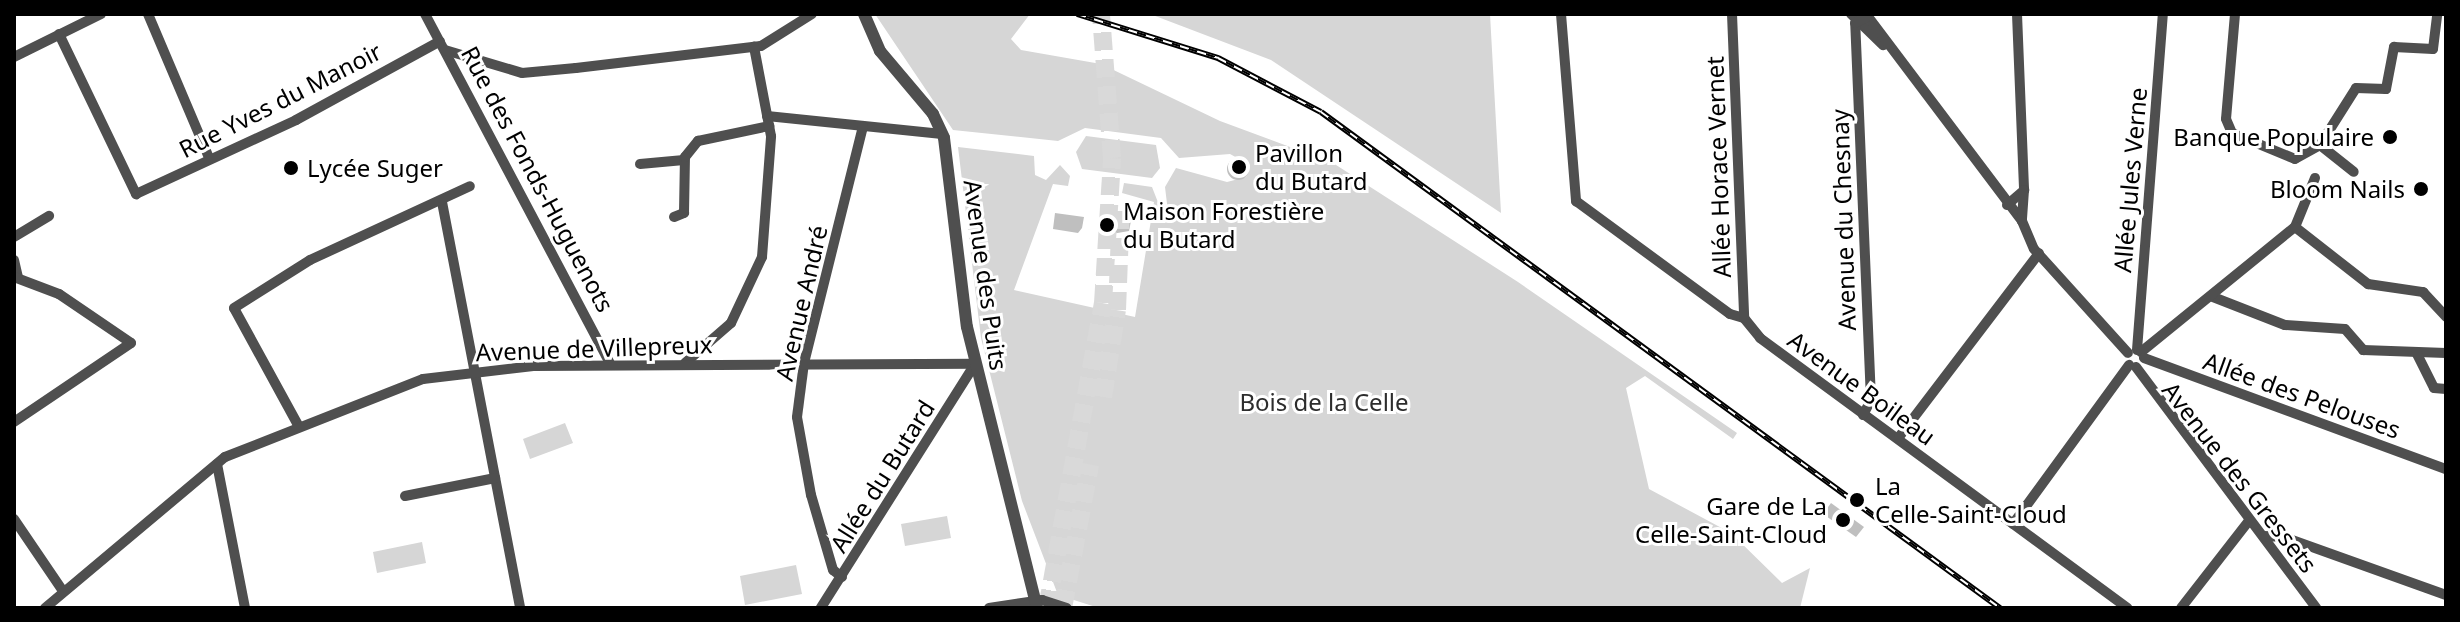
<!DOCTYPE html>
<html>
<head>
<meta charset="utf-8">
<style>
  body { margin:0 }
  #map { position:relative; width:2460px; height:622px; overflow:hidden; background:#fff; font-family:"Noto Sans",sans-serif }
  div>[style] { position:absolute }
  [style*='--x'] { left:calc(var(--x)*1px); top:calc(var(--y)*1px); width:calc(var(--w)*1px); rotate:calc(var(--a)*1deg) }
  .green>* { inset:0; background:#d6d6d6 }
  .building>* { inset:0; background:#bfbfbf }
  .round { border-radius:50% }
  .motorway-tunnel>* { height:18px; margin-top:-9px; transform-origin:0; background:repeating-linear-gradient(90deg,#d9d9d9 0 18px,transparent 0 27px) }
  .minor>* { height:10px; margin:-5px; padding:0 5px; transform-origin:5px; border-radius:5px; background:#4f4f4f }
  .tertiary>* { height:12px; margin:-6px; padding:0 6px; transform-origin:6px; border-radius:6px; background:#4f4f4f }
  .rail>* { height:6px; margin-top:-3px; transform-origin:0; background:repeating-linear-gradient(90deg,#fff 0 9px,#000 0 18px); box-sizing:border-box; border-block:2px solid #000 }
  .dots>* { width:22px; height:22px; translate:-50% -50%; box-sizing:border-box; border:4px solid #fff; border-radius:50% }
  span { translate:-50% -50%; white-space:nowrap; text-align:center; line-height:1.15; -webkit-text-stroke:6px #fff; paint-order:stroke }
  .street-label { font-size:24px; color:#000 }
  .poi-label { font-size:24px; color:#000 }
  .right { translate:-100% -50%; text-align:right }
  .left { translate:0 -50%; text-align:left }
  .park-label { font-size:24px; color:#2d2d2d }
  .frame { position:absolute; inset:0; border:16px solid #000; pointer-events:none }
</style>
</head>
<body>
<div id="map">
  <div class="green">
    <div style="clip-path:polygon(875px 14px,1030px 14px,1011px 39px,1021px 50px,1101px 64px,1220px 121px,1333px 163px,1518px 282px,1737px 433px,1733px 439px,1645px 376px,1626px 388px,1649px 489px,1731px 533px,1782px 583px,1810px 568px,1800px 608px,1099px 608px,1058px 595px,1022px 501px,981px 338px,958px 147px,1034px 156px,1035px 175px,1046px 180px,1060px 165px,1070px 176px,1068px 186px,1053px 184px,1014px 290px,1135px 317px,1154px 202px,1122px 193px,1124px 183px,1152px 187px,1161px 210px,1168px 212px,1165px 187px,1176px 168px,1227px 182px,1246px 177px,1250px 165px,1230px 154px,1179px 158px,1161px 138px,1085px 128px,1058px 141px,953px 130px)"></div>
    <div style="clip-path:polygon(1150px 14px,1490px 14px,1501px 213px,1271px 60px)"></div>
    <div style="clip-path:polygon(1086px 136px,1156px 145px,1160px 168px,1152px 178px,1082px 169px,1076px 152px)"></div>
    <div style="clip-path:polygon(565px 423px,573px 443px,530px 459px,523px 439px)"></div>
    <div style="clip-path:polygon(947px 516px,951px 538px,905px 546px,901px 524px)"></div>
    <div style="clip-path:polygon(422px 542px,426px 563px,377px 573px,373px 552px)"></div>
    <div style="clip-path:polygon(796px 565px,802px 594px,745px 605px,740px 576px)"></div>
  </div>
  <div class="building">
    <div class="round" style="left:1227px;top:158px;width:22px;height:22px"></div>
    <div style="clip-path:polygon(1055px 213px,1084px 217px,1082px 228px,1078px 233px,1053px 229px)"></div>
    <div style="clip-path:polygon(1102px 217px,1131px 221px,1129px 231px,1106px 235px)"></div>
    <div style="clip-path:polygon(1831px 503px,1864px 527px,1856px 537px,1823px 514px)"></div>
  </div>
  <div class="motorway-tunnel">
    <div style="--x:1103;--y:397;--w:88;--a:-80.9"></div>
    <div style="--x:1117;--y:310;--w:106;--a:-87.8"></div>
    <div style="--x:1047;--y:608;--w:310;--a:-79.6"></div>
    <div style="--x:1103;--y:303;--w:145;--a:-86.4"></div>
    <div style="--x:1112;--y:158;--w:144;--a:-94.4"></div>
    <div style="--x:1063;--y:608;--w:146;--a:-79.3"></div>
  </div>
  <div class="minor">
    <div style="--x:148;--y:14;--w:156;--a:67"></div>
    <div style="--x:425;--y:14;--w:396;--a:62.1"></div>
    <div style="--x:1561;--y:14;--w:188;--a:85.4"></div>
    <div style="--x:1576;--y:201;--w:191;--a:36.3"></div>
    <div style="--x:1730;--y:314;--w:15;--a:16"></div>
    <div style="--x:1744;--y:318;--w:26;--a:51"></div>
    <div style="--x:1760;--y:338;--w:456;--a:36.3"></div>
    <div style="--x:1732;--y:14;--w:304;--a:87.7"></div>
    <div style="--x:1851;--y:14;--w:45;--a:44.1"></div>
    <div style="--x:1866;--y:14;--w:259;--a:53"></div>
    <div style="--x:2022;--y:221;--w:30;--a:67"></div>
    <div style="--x:2034;--y:249;--w:140;--a:47.9"></div>
    <div style="--x:2017;--y:14;--w:176;--a:87.7"></div>
    <div style="--x:2235;--y:14;--w:105;--a:94.9"></div>
    <div style="--x:2226;--y:119;--w:15;--a:67"></div>
    <div style="--x:2232;--y:133;--w:68;--a:22.4"></div>
    <div style="--x:2295;--y:159;--w:29;--a:-29"></div>
    <div style="--x:2320;--y:145;--w:67;--a:-57.7"></div>
    <div style="--x:2356;--y:88;--w:30;--a:2"></div>
    <div style="--x:2386;--y:89;--w:43;--a:-79.2"></div>
    <div style="--x:2394;--y:47;--w:39;--a:3"></div>
    <div style="--x:2433;--y:49;--w:35;--a:-83"></div>
    <div style="--x:59;--y:34;--w:178;--a:64.3"></div>
    <div style="--x:136;--y:194;--w:176;--a:-24.8"></div>
    <div style="--x:296;--y:120;--w:164;--a:-28.7"></div>
    <div style="--x:445;--y:50;--w:80;--a:16.6"></div>
    <div style="--x:522;--y:73;--w:54;--a:-5.3"></div>
    <div style="--x:576;--y:68;--w:186;--a:-6.8"></div>
    <div style="--x:761;--y:46;--w:60;--a:-32.1"></div>
    <div style="--x:14;--y:57;--w:97;--a:-26.3"></div>
    <div style="--x:767;--y:116;--w:176;--a:5.9"></div>
    <div style="--x:2320;--y:145;--w:43;--a:38.5"></div>
    <div style="--x:640;--y:164;--w:44;--a:-5.2"></div>
    <div style="--x:442;--y:202;--w:413;--a:79.1"></div>
    <div style="--x:2007;--y:205;--w:23;--a:-41"></div>
    <div style="--x:2024;--y:190;--w:31;--a:94"></div>
    <div style="--x:674;--y:217;--w:11;--a:-22"></div>
    <div style="--x:684;--y:213;--w:56;--a:-89"></div>
    <div style="--x:685;--y:157;--w:21;--a:-51"></div>
    <div style="--x:698;--y:141;--w:73;--a:-11.9"></div>
    <div style="--x:2295;--y:227;--w:53;--a:-67.8"></div>
    <div style="--x:14;--y:237;--w:41;--a:-31"></div>
    <div style="--x:14;--y:260;--w:17;--a:77"></div>
    <div style="--x:14;--y:277;--w:48;--a:20.7"></div>
    <div style="--x:59;--y:294;--w:87;--a:34.2"></div>
    <div style="--x:131;--y:343;--w:141;--a:146"></div>
    <div style="--x:2213;--y:297;--w:77;--a:21.3"></div>
    <div style="--x:2285;--y:325;--w:60;--a:3.8"></div>
    <div style="--x:2345;--y:329;--w:28;--a:49"></div>
    <div style="--x:2363;--y:350;--w:83;--a:2.1"></div>
    <div style="--x:2137;--y:350;--w:337;--a:-85.6"></div>
    <div style="--x:2141;--y:352;--w:198;--a:-39.1"></div>
    <div style="--x:2295;--y:227;--w:93;--a:38"></div>
    <div style="--x:2368;--y:284;--w:56;--a:8.3"></div>
    <div style="--x:2423;--y:292;--w:34;--a:47"></div>
    <div style="--x:2416;--y:352;--w:40;--a:63.4"></div>
    <div style="--x:2434;--y:388;--w:12;--a:5"></div>
    <div style="--x:2144;--y:358;--w:322;--a:20.2"></div>
    <div style="--x:685;--y:363;--w:61;--a:-41"></div>
    <div style="--x:731;--y:323;--w:73;--a:-64.8"></div>
    <div style="--x:762;--y:257;--w:121;--a:-85.7"></div>
    <div style="--x:771;--y:136;--w:91;--a:-100.8"></div>
    <div style="--x:2136;--y:367;--w:301;--a:53.2"></div>
    <div style="--x:1863;--y:415;--w:17;--a:-62"></div>
    <div style="--x:1871;--y:400;--w:377;--a:-92.4"></div>
    <div style="--x:1855;--y:23;--w:13;--a:-27"></div>
    <div style="--x:298;--y:425;--w:133;--a:-118.7"></div>
    <div style="--x:234;--y:308;--w:90;--a:-32.3"></div>
    <div style="--x:310;--y:260;--w:176;--a:-24.8"></div>
    <div style="--x:1899;--y:437;--w:231;--a:-52.7"></div>
    <div style="--x:217;--y:464;--w:147;--a:79"></div>
    <div style="--x:405;--y:496;--w:92;--a:-11.3"></div>
    <div style="--x:14;--y:519;--w:87;--a:55.8"></div>
    <div style="--x:2013;--y:524;--w:197;--a:-53.9"></div>
    <div style="--x:2264;--y:536;--w:20;--a:3"></div>
    <div style="--x:2284;--y:537;--w:172;--a:19.7"></div>
    <div style="--x:842;--y:577;--w:11;--a:-142"></div>
    <div style="--x:833;--y:570;--w:78;--a:-106.3"></div>
    <div style="--x:811;--y:495;--w:79;--a:-100.2"></div>
    <div style="--x:797;--y:417;--w:54;--a:-82.6"></div>
    <div style="--x:804;--y:363;--w:244;--a:-76"></div>
    <div style="--x:45;--y:608;--w:235;--a:-40"></div>
    <div style="--x:225;--y:457;--w:213;--a:-21.5"></div>
    <div style="--x:423;--y:379;--w:111;--a:-6.7"></div>
    <div style="--x:533;--y:366;--w:442;--a:-0.3"></div>
    <div style="--x:975;--y:364;--w:289;--a:122.3"></div>
    <div style="--x:989;--y:608;--w:54;--a:-8.6"></div>
    <div style="--x:1042;--y:600;--w:26;--a:18"></div>
    <div style="--x:2181;--y:608;--w:109;--a:-52.1"></div>
  </div>
  <div class="tertiary">
    <div style="--x:864;--y:14;--w:40;--a:66.6"></div>
    <div style="--x:880;--y:51;--w:82;--a:49.9"></div>
    <div style="--x:933;--y:114;--w:26;--a:65"></div>
    <div style="--x:944;--y:138;--w:190;--a:83.1"></div>
    <div style="--x:967;--y:327;--w:290;--a:76"></div>
  </div>
  <div class="rail">
    <div style="--x:1077;--y:14;--w:148;--a:17.3"></div>
    <div style="--x:1218;--y:58;--w:116;--a:27.7"></div>
    <div style="--x:1321;--y:112;--w:841;--a:36.15"></div>
  </div>
  <div class="dots">
    <div style="left:2390px;top:137px;background:#000"></div>
    <div style="left:1239px;top:167px;background:#000"></div>
    <div style="left:291px;top:168px;background:#000"></div>
    <div style="left:2421px;top:189px;background:#000"></div>
    <div style="left:1107px;top:225px;background:#000"></div>
    <div style="left:1857px;top:500px;background:#000"></div>
    <div style="left:1843px;top:520px;background:#000"></div>
  </div>
  <div class="street-label">
    <span style="left:280px;top:100px;rotate:-27deg">Rue Yves du Manoir</span>
    <span style="left:1718px;top:167px;rotate:-92deg">Allée Horace Vernet</span>
    <span style="left:538px;top:179px;rotate:62deg">Rue des Fonds-Huguenots</span>
    <span style="left:2130px;top:180px;rotate:-85deg">Allée Jules Verne</span>
    <span style="left:1843px;top:220px;rotate:-92deg">Avenue du Chesnay</span>
    <span style="left:986px;top:275px;rotate:82deg">Avenue des Puits</span>
    <span style="left:801px;top:303px;rotate:-77deg">Avenue André</span>
    <span style="left:594px;top:348px;rotate:-2deg">Avenue de Villepreux</span>
    <span style="left:1862px;top:388px;rotate:36deg">Avenue Boileau</span>
    <span style="left:2302px;top:395px;rotate:20deg">Allée des Pelouses</span>
    <span style="left:882px;top:476px;rotate:-58deg">Allée du Butard</span>
    <span style="left:2240px;top:477px;rotate:52deg">Avenue des Gressets</span>
  </div>
  <div class="poi-label">
    <span class="right" style="left:2374px;top:137px">Banque Populaire</span>
    <span class="left" style="left:1255px;top:167px">Pavillon<br>du Butard</span>
    <span class="left" style="left:307px;top:168px">Lycée Suger</span>
    <span class="right" style="left:2405px;top:189px">Bloom Nails</span>
    <span class="left" style="left:1123px;top:225px">Maison Forestière<br>du Butard</span>
    <span class="left" style="left:1875px;top:500px">La<br>Celle-Saint-Cloud</span>
    <span class="right" style="left:1827px;top:520px">Gare de La<br>Celle-Saint-Cloud</span>
  </div>
  <div class="park-label">
    <span style="left:1324px;top:402px">Bois de la Celle</span>
  </div>
  <div class="frame"></div>
</div>
</body>
</html>
